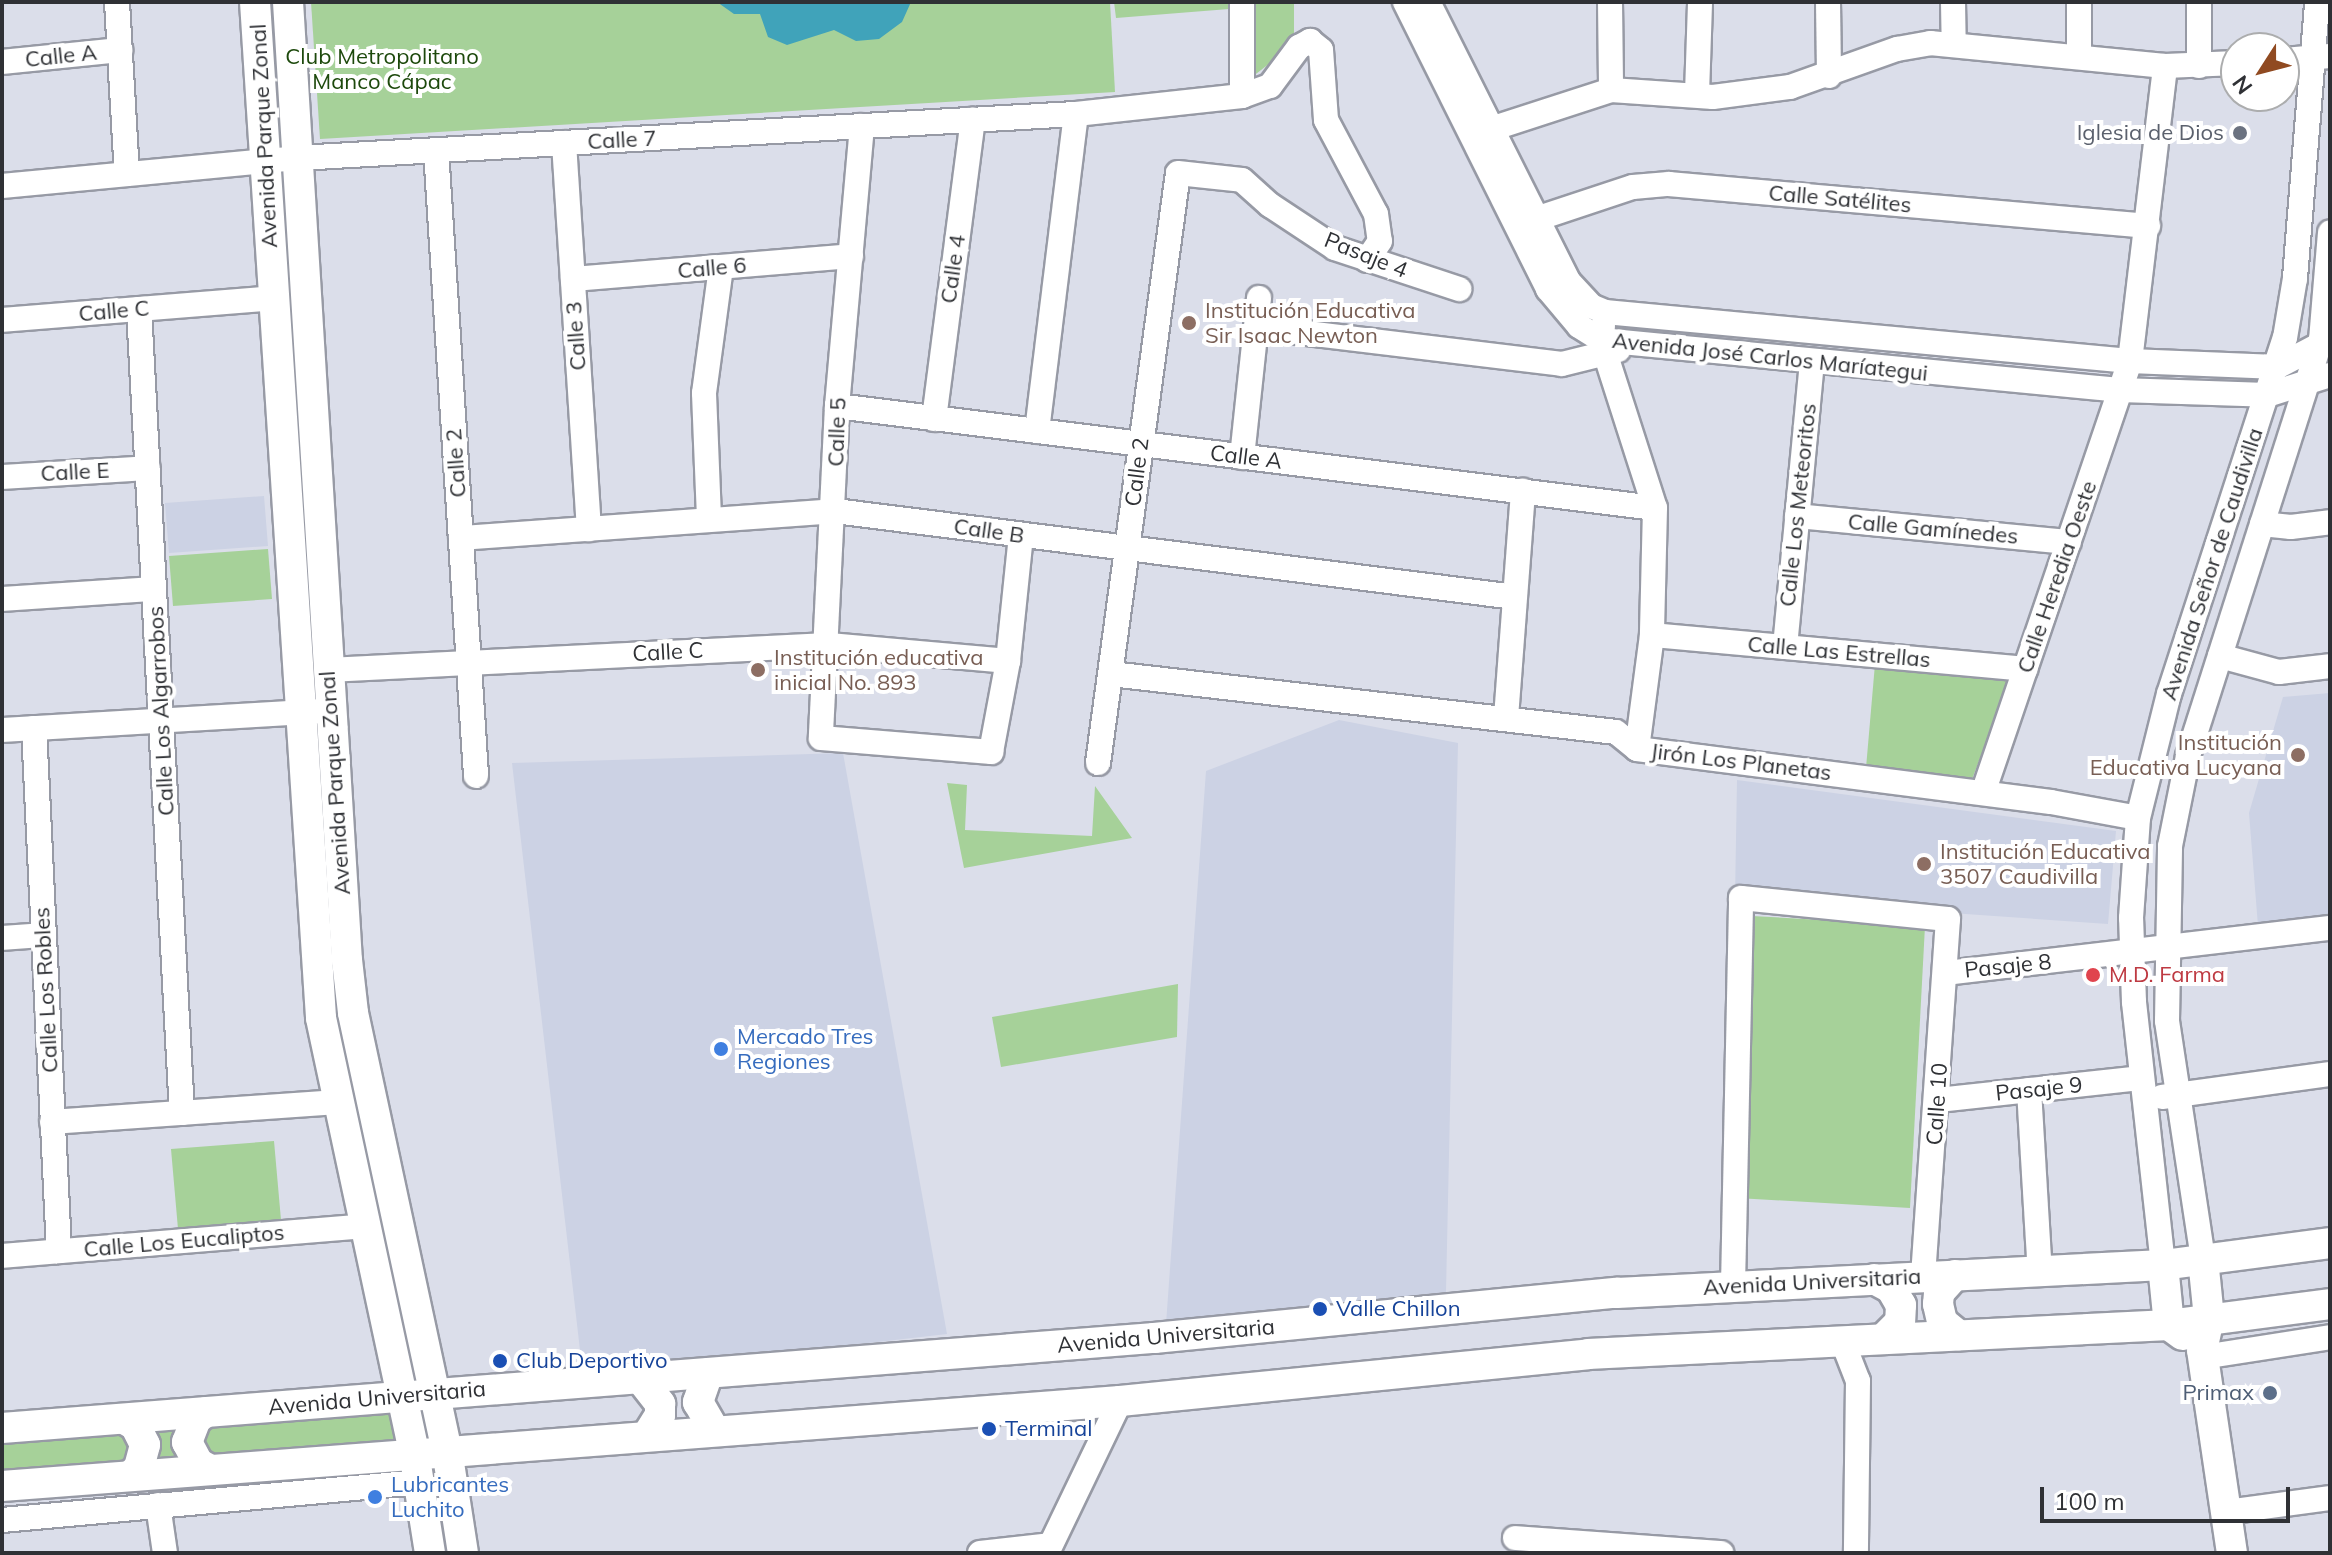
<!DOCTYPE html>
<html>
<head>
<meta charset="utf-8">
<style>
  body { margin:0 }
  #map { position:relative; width:2332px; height:1555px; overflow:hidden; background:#dbdeea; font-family:Mulish,sans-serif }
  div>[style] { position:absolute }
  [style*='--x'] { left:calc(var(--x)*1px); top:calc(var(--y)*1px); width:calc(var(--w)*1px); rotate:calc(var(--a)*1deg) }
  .built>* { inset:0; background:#ccd2e4 }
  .green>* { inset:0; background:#a6d199 }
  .water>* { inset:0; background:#40a3ba }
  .roads { filter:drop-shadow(2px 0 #979aa5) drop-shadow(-2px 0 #979aa5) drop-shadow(0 2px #979aa5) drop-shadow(0 -2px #979aa5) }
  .minor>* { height:24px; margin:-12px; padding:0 12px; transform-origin:12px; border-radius:12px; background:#fff }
  .major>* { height:30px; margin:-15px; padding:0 15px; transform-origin:15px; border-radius:15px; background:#fff }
  .dots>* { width:22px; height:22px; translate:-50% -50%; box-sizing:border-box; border:4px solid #fff; border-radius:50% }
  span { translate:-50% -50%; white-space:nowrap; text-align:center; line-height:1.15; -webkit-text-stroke:8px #fff; paint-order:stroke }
  .street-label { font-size:22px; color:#2f3135 }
  .park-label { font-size:22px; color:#1d490c }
  .worship-label { font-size:22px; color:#5b616d }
  .right { translate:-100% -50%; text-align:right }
  .education-label { font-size:22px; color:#785e54 }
  .left { translate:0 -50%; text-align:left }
  .health-label { font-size:22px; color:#be3a42 }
  .shop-label { font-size:22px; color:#366cbe }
  .transit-label { font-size:22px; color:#164399 }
  .service-label { font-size:22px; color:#4e5e75 }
  .frame { position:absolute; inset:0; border:4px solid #2f3135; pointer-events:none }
  .north { position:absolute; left:2220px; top:32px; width:80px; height:80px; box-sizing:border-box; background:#fff; border:2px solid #acadae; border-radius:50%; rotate:234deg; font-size:22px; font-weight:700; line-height:32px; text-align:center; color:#2f3135 }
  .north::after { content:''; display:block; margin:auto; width:28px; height:36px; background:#904a21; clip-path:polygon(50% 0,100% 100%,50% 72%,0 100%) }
  .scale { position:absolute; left:2040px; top:1487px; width:250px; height:36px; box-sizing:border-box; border:4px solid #2f3135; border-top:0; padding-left:10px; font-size:24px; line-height:28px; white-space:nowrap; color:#2f3135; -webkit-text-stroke:6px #fff; paint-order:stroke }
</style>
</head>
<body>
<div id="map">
  <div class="built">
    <div style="clip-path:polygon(264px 496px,268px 546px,169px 553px,165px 503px)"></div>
    <div style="clip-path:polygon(2330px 693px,2330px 918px,2258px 926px,2249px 813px,2283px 697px)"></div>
    <div style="clip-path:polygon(1339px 720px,1458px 743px,1446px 1292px,1166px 1324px,1206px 771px)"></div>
    <div style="clip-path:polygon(843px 753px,947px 1334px,583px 1376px,512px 763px)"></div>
    <div style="clip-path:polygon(1737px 780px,2116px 831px,2108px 924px,1735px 898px)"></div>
  </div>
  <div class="green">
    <div style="clip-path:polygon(311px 2px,1110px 2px,1115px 92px,320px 139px)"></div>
    <div style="clip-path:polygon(1114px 2px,1229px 2px,1229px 9px,1116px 18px)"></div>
    <div style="clip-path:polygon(1252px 2px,1294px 2px,1294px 33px,1284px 52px,1252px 77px)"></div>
    <div style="clip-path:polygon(268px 549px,272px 599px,173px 606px,169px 556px)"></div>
    <div style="clip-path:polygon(1875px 664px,2011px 676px,1971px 782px,1866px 768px)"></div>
    <div style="clip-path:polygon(947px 783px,967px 785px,965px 830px,1092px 836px,1095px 786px,1132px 838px,964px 868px)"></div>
    <div style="clip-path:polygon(1752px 916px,1925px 926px,1910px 1208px,1737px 1198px)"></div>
    <div style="clip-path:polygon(1178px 984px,1177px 1037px,1001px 1067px,992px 1017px)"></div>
    <div style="clip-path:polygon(274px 1141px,281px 1220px,178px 1229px,171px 1149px)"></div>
    <div style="clip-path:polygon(395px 1403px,402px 1445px,2px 1478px,2px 1436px)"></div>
  </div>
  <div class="water">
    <div style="clip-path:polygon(717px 2px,822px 4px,911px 2px,902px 22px,879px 39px,856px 41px,834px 30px,787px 45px,768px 37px,760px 14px,734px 14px)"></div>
  </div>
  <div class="roads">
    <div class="minor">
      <div style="--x:117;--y:2;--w:172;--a:86.7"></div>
      <div style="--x:1242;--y:2;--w:94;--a:90"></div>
      <div style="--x:1405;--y:2;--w:321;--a:63.5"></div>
      <div style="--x:1548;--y:289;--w:48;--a:50"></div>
      <div style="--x:1579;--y:326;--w:26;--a:32"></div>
      <div style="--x:1601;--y:340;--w:521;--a:5.5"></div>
      <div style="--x:2120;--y:390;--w:147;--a:1.9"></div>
      <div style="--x:2267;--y:395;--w:66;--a:-17.6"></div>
      <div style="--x:1428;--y:2;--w:313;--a:63.3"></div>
      <div style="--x:1569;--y:282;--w:33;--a:47"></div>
      <div style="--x:1591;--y:306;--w:15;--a:23"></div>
      <div style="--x:1605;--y:312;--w:527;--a:5.33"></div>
      <div style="--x:2130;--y:361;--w:147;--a:2.3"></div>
      <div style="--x:2277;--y:367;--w:60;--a:-27.8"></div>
      <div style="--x:1610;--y:2;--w:88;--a:89.3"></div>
      <div style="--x:1828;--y:2;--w:74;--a:89.2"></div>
      <div style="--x:1953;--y:2;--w:39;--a:89"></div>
      <div style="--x:2079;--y:2;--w:53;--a:90"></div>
      <div style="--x:2284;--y:60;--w:46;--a:-5"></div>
      <div style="--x:2;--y:62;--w:119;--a:-5.8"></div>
      <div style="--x:2199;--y:66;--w:64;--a:-90"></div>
      <div style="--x:1697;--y:94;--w:92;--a:-88.1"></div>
      <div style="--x:862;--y:126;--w:281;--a:95.1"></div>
      <div style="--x:837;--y:406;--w:332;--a:92.8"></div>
      <div style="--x:821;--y:738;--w:171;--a:4.7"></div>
      <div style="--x:991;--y:752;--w:93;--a:-79.4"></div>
      <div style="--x:1008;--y:661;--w:127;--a:-84.1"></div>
      <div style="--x:1491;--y:129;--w:126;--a:-18"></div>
      <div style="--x:1611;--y:90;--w:102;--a:3.9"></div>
      <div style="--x:1713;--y:97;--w:78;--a:-7.4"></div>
      <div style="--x:1790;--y:87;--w:114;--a:-19.6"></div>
      <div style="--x:1897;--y:49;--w:34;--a:-10"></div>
      <div style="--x:1930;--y:43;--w:236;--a:5.6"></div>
      <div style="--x:2165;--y:66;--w:71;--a:-2.4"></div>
      <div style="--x:564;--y:143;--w:387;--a:86.3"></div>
      <div style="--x:436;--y:150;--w:627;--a:86.34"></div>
      <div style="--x:2;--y:186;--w:297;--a:-5.4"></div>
      <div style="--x:298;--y:158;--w:779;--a:-3.24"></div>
      <div style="--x:1076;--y:114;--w:167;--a:-6.2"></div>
      <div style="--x:1242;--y:96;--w:30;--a:-20"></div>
      <div style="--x:1270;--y:86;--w:49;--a:-53.4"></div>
      <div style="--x:1299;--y:47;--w:13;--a:-29"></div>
      <div style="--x:1310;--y:41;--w:14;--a:39"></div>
      <div style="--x:1321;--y:50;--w:70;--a:85.9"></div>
      <div style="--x:1326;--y:120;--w:106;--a:62"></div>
      <div style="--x:1376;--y:214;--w:27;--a:82"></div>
      <div style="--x:1380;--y:241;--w:23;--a:124"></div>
      <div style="--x:1536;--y:219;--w:102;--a:-18.3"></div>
      <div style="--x:1633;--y:187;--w:36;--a:-5"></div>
      <div style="--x:1669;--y:184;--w:481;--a:5"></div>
      <div style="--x:573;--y:279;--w:279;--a:-4.7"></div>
      <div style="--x:139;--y:309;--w:805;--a:86.94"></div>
      <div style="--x:2;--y:320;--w:272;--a:-4.6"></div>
      <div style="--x:1603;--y:326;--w:14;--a:98"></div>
      <div style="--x:1601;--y:340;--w:176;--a:72.2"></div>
      <div style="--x:1655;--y:508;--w:127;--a:91.4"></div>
      <div style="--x:1652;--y:635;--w:115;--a:97.5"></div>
      <div style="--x:1257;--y:327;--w:307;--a:6.9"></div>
      <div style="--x:1562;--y:364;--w:58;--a:-14"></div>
      <div style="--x:837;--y:406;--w:824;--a:7.11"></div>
      <div style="--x:934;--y:419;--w:302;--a:-82.6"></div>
      <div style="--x:1037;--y:431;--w:319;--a:-83"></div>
      <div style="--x:1242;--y:457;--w:160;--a:-83.9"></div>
      <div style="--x:2;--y:477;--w:146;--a:-3.5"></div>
      <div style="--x:1797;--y:516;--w:273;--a:5.5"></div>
      <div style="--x:709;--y:518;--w:125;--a:-92.3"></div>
      <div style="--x:704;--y:393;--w:127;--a:-82.3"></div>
      <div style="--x:2262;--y:524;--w:29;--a:6"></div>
      <div style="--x:2291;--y:527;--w:39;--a:-7"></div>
      <div style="--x:461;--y:538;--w:375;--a:-4.1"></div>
      <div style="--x:835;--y:511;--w:685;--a:7.21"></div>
      <div style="--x:2;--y:599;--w:152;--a:-3.8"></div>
      <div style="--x:1652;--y:635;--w:375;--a:5.2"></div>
      <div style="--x:1785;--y:647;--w:285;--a:-84.6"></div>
      <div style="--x:2220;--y:656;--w:61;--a:15.2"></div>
      <div style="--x:2279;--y:672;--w:51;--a:-6.7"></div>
      <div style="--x:328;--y:670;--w:502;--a:-2.86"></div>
      <div style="--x:829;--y:645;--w:180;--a:5.1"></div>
      <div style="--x:1111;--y:674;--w:508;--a:6.55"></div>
      <div style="--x:1616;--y:732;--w:27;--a:39"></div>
      <div style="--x:1637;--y:749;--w:417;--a:7.3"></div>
      <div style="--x:2051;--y:802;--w:88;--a:10.4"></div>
      <div style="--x:1506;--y:718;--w:228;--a:-85.7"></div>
      <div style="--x:34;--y:728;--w:524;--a:87.26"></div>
      <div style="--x:2;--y:730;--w:318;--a:-3.4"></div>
      <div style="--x:1098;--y:763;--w:595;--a:-82.28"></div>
      <div style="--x:1178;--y:173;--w:64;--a:6.2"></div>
      <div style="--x:1242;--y:180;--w:38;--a:42"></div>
      <div style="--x:1270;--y:205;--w:78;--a:33.5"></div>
      <div style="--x:1335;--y:248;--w:131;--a:18.3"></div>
      <div style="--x:1983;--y:793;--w:456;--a:-71.2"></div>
      <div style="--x:2130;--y:361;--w:297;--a:-83.2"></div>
      <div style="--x:2;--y:938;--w:42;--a:-4.1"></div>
      <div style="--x:1946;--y:973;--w:387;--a:-6.7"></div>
      <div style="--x:2029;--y:1090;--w:183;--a:86.6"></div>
      <div style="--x:2162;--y:1097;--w:170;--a:-7.8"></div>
      <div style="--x:1938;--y:1100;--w:203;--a:-6.2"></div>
      <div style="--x:52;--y:1122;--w:289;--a:-4"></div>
      <div style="--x:2;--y:1256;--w:365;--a:-4.7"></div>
      <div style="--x:2203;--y:1259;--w:241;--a:-98.6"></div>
      <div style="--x:2167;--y:1021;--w:175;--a:-89"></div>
      <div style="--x:2170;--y:846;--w:92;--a:-78.7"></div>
      <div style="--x:2188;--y:756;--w:437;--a:-72.3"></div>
      <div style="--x:2321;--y:340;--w:108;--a:-85.2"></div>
      <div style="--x:2163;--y:1265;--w:265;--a:-96.3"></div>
      <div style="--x:2134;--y:1002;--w:84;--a:-92"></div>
      <div style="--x:2131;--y:918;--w:100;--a:-86"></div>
      <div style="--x:2138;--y:818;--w:128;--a:-76"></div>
      <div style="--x:2169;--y:694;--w:374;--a:-72"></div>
      <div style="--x:2285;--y:338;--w:61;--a:-80.5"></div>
      <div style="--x:2295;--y:278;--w:277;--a:-85.4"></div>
      <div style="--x:1733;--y:1286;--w:388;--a:-88.8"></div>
      <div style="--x:1741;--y:898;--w:208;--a:5.8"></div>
      <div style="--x:1948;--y:919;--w:358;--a:94"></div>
      <div style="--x:1842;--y:1340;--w:44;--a:68.7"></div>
      <div style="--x:1858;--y:1381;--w:172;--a:90.7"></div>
      <div style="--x:2203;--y:1357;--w:129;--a:-8.9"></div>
      <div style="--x:158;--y:1505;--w:49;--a:81.7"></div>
      <div style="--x:2226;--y:1512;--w:105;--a:-7.7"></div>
      <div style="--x:2;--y:1520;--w:419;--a:-5.2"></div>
      <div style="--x:1515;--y:1538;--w:207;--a:4.2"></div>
      <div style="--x:980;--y:1553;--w:70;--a:-6.5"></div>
      <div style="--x:1047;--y:1553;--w:169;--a:-64.3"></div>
    </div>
    <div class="major">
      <div style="--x:255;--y:2;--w:1018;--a:86.28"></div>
      <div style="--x:321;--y:1018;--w:444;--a:77.9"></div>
      <div style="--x:414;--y:1452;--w:102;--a:81"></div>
      <div style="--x:288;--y:2;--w:960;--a:86.48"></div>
      <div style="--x:347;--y:960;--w:53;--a:83.5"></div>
      <div style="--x:353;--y:1013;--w:447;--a:77.9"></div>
      <div style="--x:447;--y:1450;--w:104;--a:81.2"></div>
      <div style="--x:2203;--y:1259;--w:59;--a:84.2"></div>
      <div style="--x:2209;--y:1318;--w:33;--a:102"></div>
      <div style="--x:2202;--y:1350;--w:205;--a:81.6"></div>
      <div style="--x:2163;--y:1265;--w:60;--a:84.3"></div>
      <div style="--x:2169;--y:1325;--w:17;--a:36"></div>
      <div style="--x:1955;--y:1275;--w:24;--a:132"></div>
      <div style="--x:1939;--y:1293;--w:11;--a:95"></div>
      <div style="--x:1938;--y:1304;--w:18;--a:77"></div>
      <div style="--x:1942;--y:1322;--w:21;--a:39"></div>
      <div style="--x:1874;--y:1279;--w:19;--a:28"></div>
      <div style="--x:1891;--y:1288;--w:20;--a:60"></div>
      <div style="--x:1901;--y:1305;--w:17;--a:93"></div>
      <div style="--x:1900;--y:1322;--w:23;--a:135"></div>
      <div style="--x:708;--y:1373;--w:31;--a:109"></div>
      <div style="--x:698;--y:1402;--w:30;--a:60"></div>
      <div style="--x:640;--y:1378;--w:33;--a:52"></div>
      <div style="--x:660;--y:1404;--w:11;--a:90"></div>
      <div style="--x:660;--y:1415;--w:22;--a:122"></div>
      <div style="--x:206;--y:1412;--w:12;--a:145"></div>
      <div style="--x:196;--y:1419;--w:25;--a:111"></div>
      <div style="--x:187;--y:1442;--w:24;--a:62"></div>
      <div style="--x:198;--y:1463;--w:13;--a:29"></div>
      <div style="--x:124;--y:1419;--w:13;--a:29"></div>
      <div style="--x:135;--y:1425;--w:22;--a:63"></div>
      <div style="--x:145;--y:1445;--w:24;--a:105"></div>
      <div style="--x:139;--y:1468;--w:11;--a:139"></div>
      <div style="--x:2;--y:1428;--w:1156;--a:-4.47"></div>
      <div style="--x:1154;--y:1338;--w:465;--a:-5.6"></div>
      <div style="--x:1617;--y:1293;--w:547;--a:-2.94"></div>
      <div style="--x:2163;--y:1265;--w:168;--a:-7.5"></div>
      <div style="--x:2;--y:1486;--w:1121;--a:-4.35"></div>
      <div style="--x:1120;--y:1401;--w:470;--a:-5.7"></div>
      <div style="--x:1588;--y:1354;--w:582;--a:-2.86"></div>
      <div style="--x:2169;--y:1325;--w:162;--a:-7.4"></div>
    </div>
  </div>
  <div class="dots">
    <div style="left:2240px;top:133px;background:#6b7280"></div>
    <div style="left:1189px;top:323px;background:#8d6e63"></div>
    <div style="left:758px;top:670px;background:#8d6e63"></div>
    <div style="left:2298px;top:755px;background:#8d6e63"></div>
    <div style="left:1924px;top:864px;background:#8d6e63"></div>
    <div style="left:2093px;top:975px;background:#e0444e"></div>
    <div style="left:721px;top:1049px;background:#3f7fe0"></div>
    <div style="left:1320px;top:1309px;background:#1a4fb4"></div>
    <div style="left:500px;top:1361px;background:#1a4fb4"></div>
    <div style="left:2270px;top:1393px;background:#5c6f8a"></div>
    <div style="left:989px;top:1429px;background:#1a4fb4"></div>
    <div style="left:375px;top:1497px;background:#3f7fe0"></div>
  </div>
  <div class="street-label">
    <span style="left:61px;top:56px;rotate:-6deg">Calle A</span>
    <span style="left:264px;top:136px;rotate:-93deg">Avenida Parque Zonal</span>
    <span style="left:622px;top:140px;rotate:-3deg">Calle 7</span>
    <span style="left:1840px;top:199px;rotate:5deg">Calle Satélites</span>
    <span style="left:1366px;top:255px;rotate:22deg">Pasaje 4</span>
    <span style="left:712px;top:268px;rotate:-5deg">Calle 6</span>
    <span style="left:953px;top:269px;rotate:-82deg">Calle 4</span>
    <span style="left:114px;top:311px;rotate:-5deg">Calle C</span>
    <span style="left:576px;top:336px;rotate:-94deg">Calle 3</span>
    <span style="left:1770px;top:357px;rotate:6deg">Avenida José Carlos Maríategui</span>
    <span style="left:837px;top:432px;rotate:-88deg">Calle 5</span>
    <span style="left:1246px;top:457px;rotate:7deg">Calle A</span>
    <span style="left:456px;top:463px;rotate:-94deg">Calle 2</span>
    <span style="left:75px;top:472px;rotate:-3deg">Calle E</span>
    <span style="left:1137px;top:472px;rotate:-83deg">Calle 2</span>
    <span style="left:1798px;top:505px;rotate:-84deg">Calle Los Meteoritos</span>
    <span style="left:1933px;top:529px;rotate:5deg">Calle Gamínedes</span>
    <span style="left:989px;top:531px;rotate:8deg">Calle B</span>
    <span style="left:2212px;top:564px;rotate:-72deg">Avenida Señor de Caudivilla</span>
    <span style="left:2057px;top:577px;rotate:-71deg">Calle Heredia Oeste</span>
    <span style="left:668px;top:652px;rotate:-3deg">Calle C</span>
    <span style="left:1839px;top:652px;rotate:5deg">Calle Las Estrellas</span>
    <span style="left:161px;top:711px;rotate:-93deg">Calle Los Algarrobos</span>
    <span style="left:1741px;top:762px;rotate:7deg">Jirón Los Planetas</span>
    <span style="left:335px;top:783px;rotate:-94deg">Avenida Parque Zonal</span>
    <span style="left:2008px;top:966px;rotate:-6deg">Pasaje 8</span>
    <span style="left:46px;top:990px;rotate:-93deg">Calle Los Robles</span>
    <span style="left:2039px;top:1089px;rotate:-6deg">Pasaje 9</span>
    <span style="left:1937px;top:1104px;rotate:-86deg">Calle 10</span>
    <span style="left:184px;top:1241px;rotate:-5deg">Calle Los Eucaliptos</span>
    <span style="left:1812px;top:1282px;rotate:-3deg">Avenida Universitaria</span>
    <span style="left:1166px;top:1336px;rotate:-5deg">Avenida Universitaria</span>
    <span style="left:377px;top:1398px;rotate:-5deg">Avenida Universitaria</span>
  </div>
  <div class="park-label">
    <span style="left:382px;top:69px">Club Metropolitano<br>Manco Cápac</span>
  </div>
  <div class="worship-label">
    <span class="right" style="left:2224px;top:133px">Iglesia de Dios</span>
  </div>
  <div class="education-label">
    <span class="left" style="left:1205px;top:323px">Institución Educativa<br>Sir Isaac Newton</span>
    <span class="left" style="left:774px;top:670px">Institución educativa<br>inicial No. 893</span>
    <span class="right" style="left:2282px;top:755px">Institución<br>Educativa Lucyana</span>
    <span class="left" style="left:1940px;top:864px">Institución Educativa<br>3507 Caudivilla</span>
  </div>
  <div class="health-label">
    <span class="left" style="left:2109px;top:975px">M.D. Farma</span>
  </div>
  <div class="shop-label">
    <span class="left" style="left:737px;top:1049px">Mercado Tres<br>Regiones</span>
    <span class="left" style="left:391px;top:1497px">Lubricantes<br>Luchito</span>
  </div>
  <div class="transit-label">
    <span class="left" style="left:1336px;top:1309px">Valle Chillon</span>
    <span class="left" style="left:516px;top:1361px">Club Deportivo</span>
    <span class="left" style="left:1005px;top:1429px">Terminal</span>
  </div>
  <div class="service-label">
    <span class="right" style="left:2254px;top:1393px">Primax</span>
  </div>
  <div class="frame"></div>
  <div class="north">N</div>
  <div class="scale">100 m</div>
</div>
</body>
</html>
